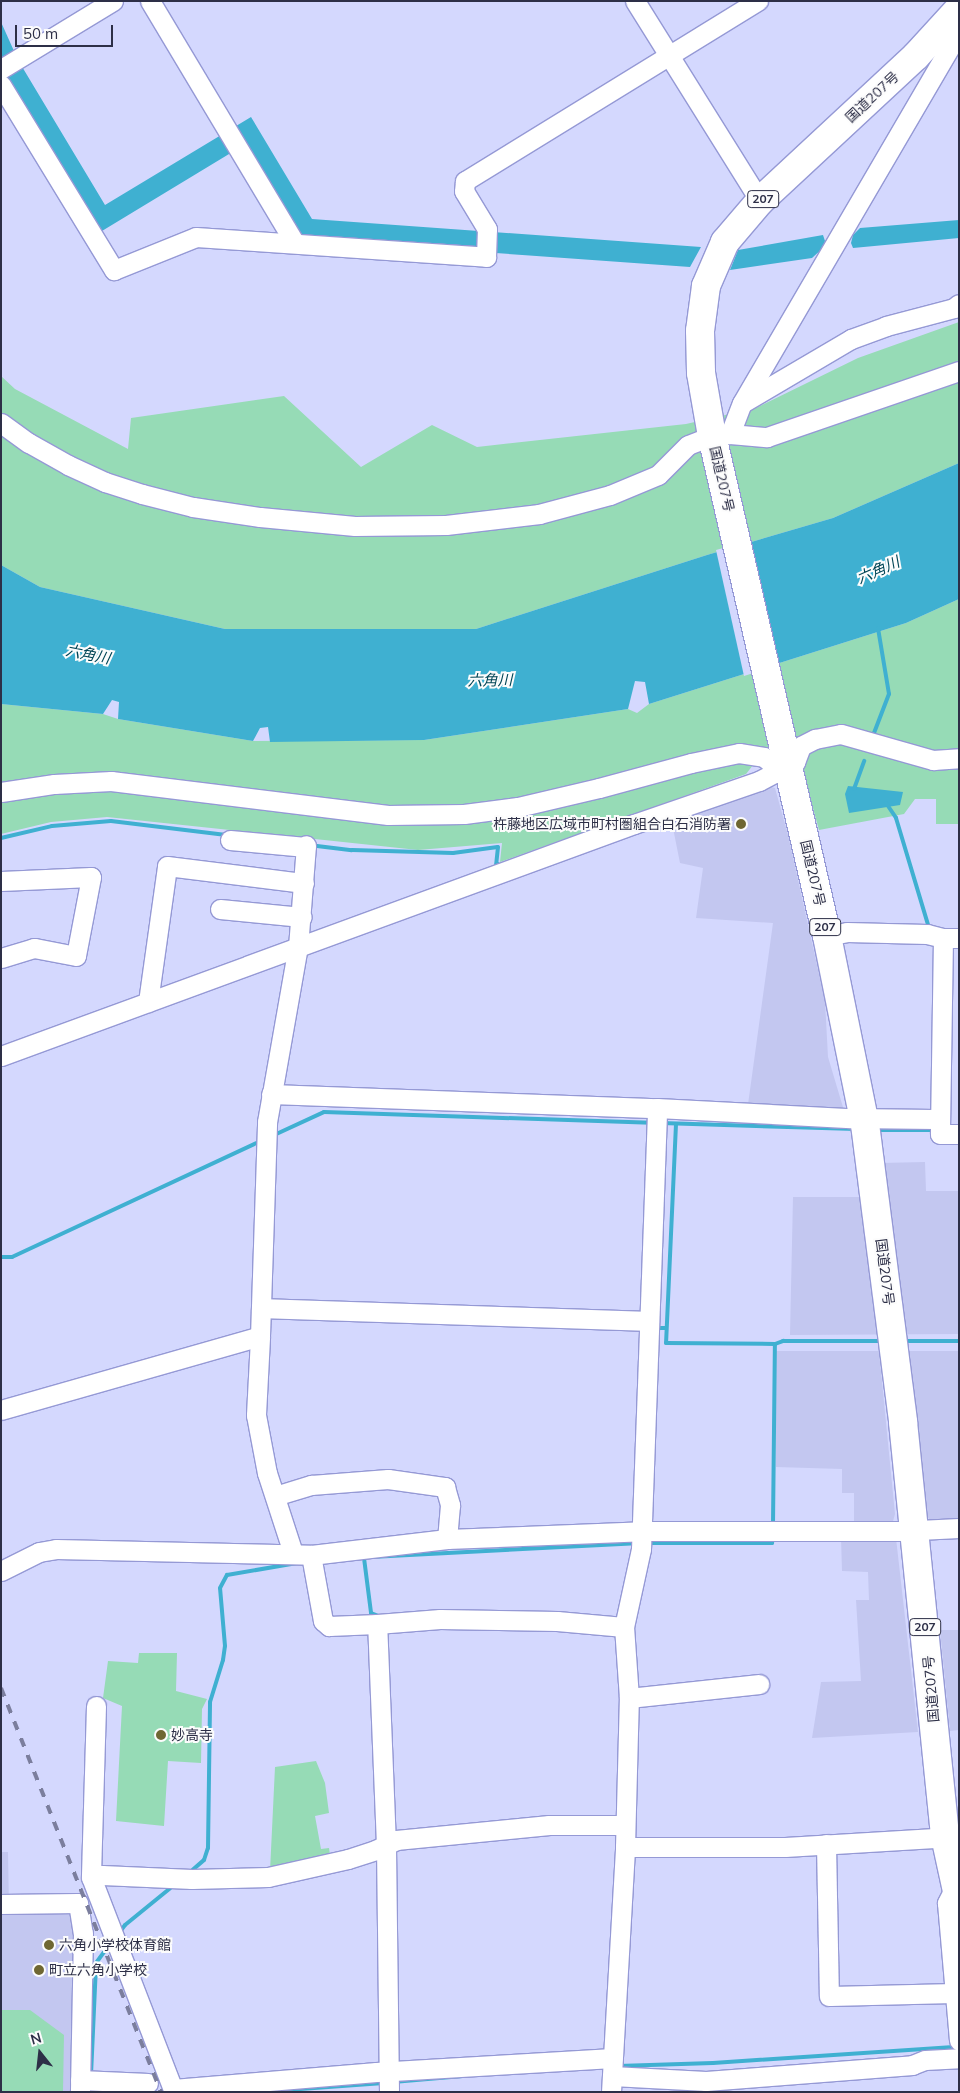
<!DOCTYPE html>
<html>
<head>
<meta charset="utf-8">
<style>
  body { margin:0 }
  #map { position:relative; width:960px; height:2093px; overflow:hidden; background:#d4d8fe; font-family:Mulish,"Noto Sans JP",sans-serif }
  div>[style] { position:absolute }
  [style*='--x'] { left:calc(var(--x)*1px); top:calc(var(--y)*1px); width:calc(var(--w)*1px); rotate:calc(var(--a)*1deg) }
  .built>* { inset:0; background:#c3c7f0 }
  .green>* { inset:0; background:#96dbb6 }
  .water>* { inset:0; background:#3fb0d1 }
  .pier>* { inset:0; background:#d4d8fe }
  .stream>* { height:4px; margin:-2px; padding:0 2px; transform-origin:2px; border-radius:2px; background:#3fb0d1 }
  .roads { filter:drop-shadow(1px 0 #9599d5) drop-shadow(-1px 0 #9599d5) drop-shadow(0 1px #9599d5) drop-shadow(0 -1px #9599d5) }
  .minor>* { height:19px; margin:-9.5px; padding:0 9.5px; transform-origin:9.5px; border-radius:9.5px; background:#fff }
  .highway>* { height:28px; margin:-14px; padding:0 14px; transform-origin:14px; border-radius:14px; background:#fff }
  .rail>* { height:4px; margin-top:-2px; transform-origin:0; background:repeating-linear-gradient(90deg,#7b7e9d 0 9px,transparent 0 18px) }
  .dots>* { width:14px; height:14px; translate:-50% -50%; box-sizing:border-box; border:2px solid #fcfcfc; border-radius:50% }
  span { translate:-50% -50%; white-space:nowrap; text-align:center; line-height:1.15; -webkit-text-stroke:4px #fcfcfc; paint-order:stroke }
  .shield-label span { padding:1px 4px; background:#fcfcfc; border:1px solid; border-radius:4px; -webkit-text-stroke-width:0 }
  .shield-label { font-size:12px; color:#2d2f47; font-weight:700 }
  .street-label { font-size:14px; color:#2d2f47 }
  .poi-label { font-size:14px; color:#2d2f47 }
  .right { translate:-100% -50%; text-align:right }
  .left { translate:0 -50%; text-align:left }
  .water-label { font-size:15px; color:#004556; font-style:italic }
  .frame { position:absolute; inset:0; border:2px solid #2d2f47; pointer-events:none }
  .north { position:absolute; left:15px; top:2028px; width:50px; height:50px; -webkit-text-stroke:4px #fcfcfc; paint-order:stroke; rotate:344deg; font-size:14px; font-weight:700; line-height:20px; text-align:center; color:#2d2f47 }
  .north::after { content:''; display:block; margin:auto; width:18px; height:22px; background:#2d2f47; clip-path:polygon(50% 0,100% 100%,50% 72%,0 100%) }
  .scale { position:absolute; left:15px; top:25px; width:98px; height:22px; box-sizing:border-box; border:2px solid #2d2f47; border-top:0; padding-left:6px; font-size:15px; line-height:18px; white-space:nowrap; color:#2d2f47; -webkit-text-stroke:4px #fcfcfc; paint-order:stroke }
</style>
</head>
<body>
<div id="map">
  <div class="built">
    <div style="clip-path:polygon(764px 785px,775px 788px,788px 835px,825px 1001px,828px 1057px,848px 1124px,746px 1119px,773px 923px,696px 918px,703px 868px,680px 863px,671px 818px)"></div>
    <div style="clip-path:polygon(925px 1162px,926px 1191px,959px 1191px,959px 1334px,790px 1335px,793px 1197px,885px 1197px,880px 1163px)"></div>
    <div style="clip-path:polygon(776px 1351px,879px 1351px,895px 1514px,892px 1525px,854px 1526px,854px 1493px,842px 1493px,842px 1469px,776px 1467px)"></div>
    <div style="clip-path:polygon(907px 1351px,959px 1351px,959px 1519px,930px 1520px,923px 1512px)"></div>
    <div style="clip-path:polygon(841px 1538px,896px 1538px,918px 1732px,812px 1738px,821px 1682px,861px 1681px,856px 1600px,869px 1600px,868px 1572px,842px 1571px)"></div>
    <div style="clip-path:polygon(940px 1630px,959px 1630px,959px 1730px,950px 1731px)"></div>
    <div style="clip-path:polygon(1px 1852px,8px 1852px,9px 1907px,74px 1907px,77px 1932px,73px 2092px,1px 2092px)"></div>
  </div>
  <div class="green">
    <div style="clip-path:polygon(959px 322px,959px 463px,833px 518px,707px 555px,476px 629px,225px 629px,40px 587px,1px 565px,1px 376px,15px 389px,128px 449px,131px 418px,284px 396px,361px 467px,432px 425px,477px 447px,686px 424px,756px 408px,858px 358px)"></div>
    <div style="clip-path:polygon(959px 599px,959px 824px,936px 824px,936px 799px,915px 799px,904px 814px,819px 830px,797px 750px,764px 751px,746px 774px,500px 862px,502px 843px,418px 850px,107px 817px,51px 822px,1px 834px,1px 704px,103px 714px,118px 719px,253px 741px,424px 740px,628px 709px,637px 713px,649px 704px,906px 623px)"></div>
    <div style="clip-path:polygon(139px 1653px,177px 1653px,176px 1691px,207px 1699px,202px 1709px,201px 1763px,168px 1761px,164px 1826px,116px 1821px,122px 1706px,103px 1698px,108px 1661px,138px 1663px)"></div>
    <div style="clip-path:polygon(316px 1761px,325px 1783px,329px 1813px,315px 1816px,321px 1849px,329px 1848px,330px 1855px,270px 1871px,275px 1767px)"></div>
    <div style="clip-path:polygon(1px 2010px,30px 2010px,64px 2035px,63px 2092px,1px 2092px)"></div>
  </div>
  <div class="water">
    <div style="clip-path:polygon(1px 22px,18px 60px,105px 205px,251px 117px,312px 219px,701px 247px,690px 267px,299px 239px,234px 151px,97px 234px,1px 74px)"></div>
    <div style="clip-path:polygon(959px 220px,959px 238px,853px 248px,851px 243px,853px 235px,860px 228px)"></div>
    <div style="clip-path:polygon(823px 235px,825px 241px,823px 248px,812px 258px,730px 270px,738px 250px)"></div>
    <div style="clip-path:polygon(959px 463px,959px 599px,906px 623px,649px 704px,645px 682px,635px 681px,628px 709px,424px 740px,270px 742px,268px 727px,260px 728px,253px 741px,118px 719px,119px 702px,112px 700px,103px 714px,1px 704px,1px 565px,40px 587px,225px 629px,476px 629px,707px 555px,833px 518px)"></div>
    <div style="clip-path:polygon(848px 786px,903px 792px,900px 805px,849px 813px,845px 794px)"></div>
  </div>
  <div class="pier">
    <div style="clip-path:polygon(745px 542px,773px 667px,744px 676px,716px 550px)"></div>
  </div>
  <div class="stream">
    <div style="--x:874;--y:733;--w:42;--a:-69"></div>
    <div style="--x:889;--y:694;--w:67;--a:-99.5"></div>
    <div style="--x:854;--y:789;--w:30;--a:-70"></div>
    <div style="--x:886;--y:803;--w:18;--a:56"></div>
    <div style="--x:896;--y:818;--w:115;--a:73.3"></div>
    <div style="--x:1;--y:838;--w:52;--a:-13.2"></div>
    <div style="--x:52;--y:826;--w:59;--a:-4.8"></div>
    <div style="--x:111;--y:821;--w:116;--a:6.9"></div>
    <div style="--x:317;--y:846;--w:35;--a:7"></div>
    <div style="--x:352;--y:850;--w:101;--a:1.7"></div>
    <div style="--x:453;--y:853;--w:45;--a:-7.6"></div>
    <div style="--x:498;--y:847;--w:18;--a:96"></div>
    <div style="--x:496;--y:865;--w:2;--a:-27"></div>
    <div style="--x:661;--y:1123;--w:195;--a:1.8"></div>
    <div style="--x:676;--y:1124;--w:219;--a:92.6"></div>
    <div style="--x:666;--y:1343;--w:109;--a:0.5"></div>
    <div style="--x:775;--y:1344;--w:9;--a:-21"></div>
    <div style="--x:783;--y:1341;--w:101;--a:0"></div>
    <div style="--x:876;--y:1130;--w:54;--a:0"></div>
    <div style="--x:930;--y:1130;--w:6;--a:-81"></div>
    <div style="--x:272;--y:1136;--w:57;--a:-24.8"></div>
    <div style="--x:324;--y:1112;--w:327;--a:1.9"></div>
    <div style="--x:1;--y:1257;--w:11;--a:0"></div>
    <div style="--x:12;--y:1257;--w:275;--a:-25"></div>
    <div style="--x:656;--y:1328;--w:10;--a:0"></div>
    <div style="--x:903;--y:1341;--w:56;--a:0"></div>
    <div style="--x:773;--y:1525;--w:181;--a:-89.4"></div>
    <div style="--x:646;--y:1543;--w:126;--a:0"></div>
    <div style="--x:772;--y:1543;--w:6;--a:-81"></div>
    <div style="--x:371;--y:1557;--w:265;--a:-3"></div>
    <div style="--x:364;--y:1558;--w:55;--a:82.7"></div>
    <div style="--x:371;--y:1613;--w:11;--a:22"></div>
    <div style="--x:189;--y:1873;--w:20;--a:-41"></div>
    <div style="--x:204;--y:1860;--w:13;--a:-72"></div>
    <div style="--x:208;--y:1848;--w:146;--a:-89.2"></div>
    <div style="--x:210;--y:1702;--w:44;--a:-72.8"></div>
    <div style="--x:223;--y:1660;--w:14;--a:-82"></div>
    <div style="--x:225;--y:1646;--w:58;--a:-94.9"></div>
    <div style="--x:220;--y:1588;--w:15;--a:-62"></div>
    <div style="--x:227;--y:1575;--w:71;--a:-9.7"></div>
    <div style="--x:119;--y:1933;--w:10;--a:-53"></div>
    <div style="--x:125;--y:1925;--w:63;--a:-39.2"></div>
    <div style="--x:618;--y:2066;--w:95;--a:-1.8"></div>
    <div style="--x:713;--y:2063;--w:245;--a:-3.8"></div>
    <div style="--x:91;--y:2075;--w:112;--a:-87.4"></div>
    <div style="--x:96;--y:1963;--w:24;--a:-54"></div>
    <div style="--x:393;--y:2082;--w:70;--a:-4.9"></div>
    <div style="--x:259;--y:2092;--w:125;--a:-4.1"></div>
  </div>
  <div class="roads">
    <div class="minor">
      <div style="--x:150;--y:1;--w:281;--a:59.1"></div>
      <div style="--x:635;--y:1;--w:236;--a:58"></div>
      <div style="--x:1;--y:69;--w:131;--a:-31.3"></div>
      <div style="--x:1;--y:85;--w:217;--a:58.6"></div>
      <div style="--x:114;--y:270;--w:88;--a:-21.9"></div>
      <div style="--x:196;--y:237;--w:291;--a:3.9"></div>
      <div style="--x:486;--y:257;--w:28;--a:-88"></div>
      <div style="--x:487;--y:229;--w:44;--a:-121.2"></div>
      <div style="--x:464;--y:191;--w:10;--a:-84"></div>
      <div style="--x:465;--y:181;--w:344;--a:-31.6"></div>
      <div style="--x:744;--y:402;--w:124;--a:-30.5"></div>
      <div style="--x:851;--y:339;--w:37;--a:-20"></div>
      <div style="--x:886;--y:326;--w:70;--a:-14.8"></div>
      <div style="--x:954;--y:308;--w:6;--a:-39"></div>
      <div style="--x:1;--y:423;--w:34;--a:36"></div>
      <div style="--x:29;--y:443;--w:45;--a:29.4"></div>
      <div style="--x:68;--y:465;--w:41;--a:24.7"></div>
      <div style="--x:105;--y:482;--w:39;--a:18"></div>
      <div style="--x:142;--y:494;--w:53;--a:14.3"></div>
      <div style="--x:193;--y:507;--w:68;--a:8.5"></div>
      <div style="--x:260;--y:517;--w:95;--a:5.4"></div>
      <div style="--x:355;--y:526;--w:91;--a:-0.6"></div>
      <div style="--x:446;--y:525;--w:94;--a:-6.7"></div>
      <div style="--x:539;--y:514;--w:73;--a:-15"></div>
      <div style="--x:610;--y:495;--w:52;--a:-22.6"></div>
      <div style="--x:658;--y:475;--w:42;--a:-45"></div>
      <div style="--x:688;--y:445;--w:26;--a:-21"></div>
      <div style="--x:712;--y:436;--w:18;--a:-6"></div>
      <div style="--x:730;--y:434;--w:37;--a:5"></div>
      <div style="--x:767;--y:437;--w:203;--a:-19"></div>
      <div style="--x:730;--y:434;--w:33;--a:-69"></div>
      <div style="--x:742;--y:403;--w:431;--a:-59.7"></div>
      <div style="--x:1;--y:792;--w:54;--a:-8.6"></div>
      <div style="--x:54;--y:784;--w:57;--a:-3"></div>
      <div style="--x:111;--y:781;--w:279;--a:7"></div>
      <div style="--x:388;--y:815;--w:76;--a:-0.8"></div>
      <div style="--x:464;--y:814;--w:54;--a:-7.4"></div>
      <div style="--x:518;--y:807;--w:83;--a:-13.2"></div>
      <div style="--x:599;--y:788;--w:95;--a:-15.2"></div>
      <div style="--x:691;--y:763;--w:49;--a:-11.8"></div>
      <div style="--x:739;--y:753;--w:25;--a:9"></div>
      <div style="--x:764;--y:757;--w:15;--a:42"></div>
      <div style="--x:775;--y:767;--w:11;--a:-5"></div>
      <div style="--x:230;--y:840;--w:76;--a:5.3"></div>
      <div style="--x:1;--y:881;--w:90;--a:-2.5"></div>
      <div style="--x:91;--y:877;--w:80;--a:100.8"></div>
      <div style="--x:76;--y:956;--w:43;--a:-169.2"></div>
      <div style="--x:34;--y:948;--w:34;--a:163"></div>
      <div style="--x:220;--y:909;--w:82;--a:5.6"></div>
      <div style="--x:827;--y:936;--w:20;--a:-11"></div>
      <div style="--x:847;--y:932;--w:80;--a:1.4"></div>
      <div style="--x:927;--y:934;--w:16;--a:14"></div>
      <div style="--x:943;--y:938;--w:16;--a:0"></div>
      <div style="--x:943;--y:938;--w:196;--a:90.9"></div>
      <div style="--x:940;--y:1134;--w:19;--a:0"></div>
      <div style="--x:148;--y:1002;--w:137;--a:-82"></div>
      <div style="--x:167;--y:866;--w:138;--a:7.1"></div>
      <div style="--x:1;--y:1056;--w:674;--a:-20.13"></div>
      <div style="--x:634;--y:824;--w:132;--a:-19"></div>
      <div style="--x:759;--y:781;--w:41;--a:-27.8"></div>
      <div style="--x:795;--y:762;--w:17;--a:-69"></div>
      <div style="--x:801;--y:746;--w:16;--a:-27"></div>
      <div style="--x:815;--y:739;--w:26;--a:-11"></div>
      <div style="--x:841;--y:734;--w:96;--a:15.8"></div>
      <div style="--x:933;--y:760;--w:26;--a:-4"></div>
      <div style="--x:271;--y:1094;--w:386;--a:2.1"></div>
      <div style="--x:657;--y:1108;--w:194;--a:3"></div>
      <div style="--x:851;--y:1118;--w:83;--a:0.7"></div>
      <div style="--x:934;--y:1119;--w:6;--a:-18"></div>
      <div style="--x:261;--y:1308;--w:388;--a:1.9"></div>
      <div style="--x:260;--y:1338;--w:77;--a:93"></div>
      <div style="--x:256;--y:1415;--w:59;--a:79.3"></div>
      <div style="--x:267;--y:1473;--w:84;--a:72"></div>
      <div style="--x:1;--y:1410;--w:269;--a:-15.9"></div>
      <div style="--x:260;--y:1336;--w:214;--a:-88.1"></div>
      <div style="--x:267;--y:1122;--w:178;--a:-80"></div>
      <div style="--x:298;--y:947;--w:102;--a:-85.5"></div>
      <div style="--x:275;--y:1496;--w:38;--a:-17"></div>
      <div style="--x:311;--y:1485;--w:77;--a:-4.5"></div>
      <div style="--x:388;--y:1479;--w:58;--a:8"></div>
      <div style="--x:445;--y:1487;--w:19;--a:74"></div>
      <div style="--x:450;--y:1505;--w:34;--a:95"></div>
      <div style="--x:311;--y:1555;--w:67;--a:79.7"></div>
      <div style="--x:323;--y:1621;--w:8;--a:40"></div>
      <div style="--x:329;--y:1626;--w:48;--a:-2.4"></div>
      <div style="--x:1;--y:1571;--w:42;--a:-26.6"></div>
      <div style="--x:39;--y:1552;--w:17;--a:-10"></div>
      <div style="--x:56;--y:1549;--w:255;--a:1.3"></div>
      <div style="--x:311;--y:1555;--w:137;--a:-6.7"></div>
      <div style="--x:447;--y:1539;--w:195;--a:-2.3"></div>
      <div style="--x:642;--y:1531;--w:256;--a:0"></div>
      <div style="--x:898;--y:1531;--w:61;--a:-2.8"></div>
      <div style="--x:629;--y:1698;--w:131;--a:-6.1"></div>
      <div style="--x:96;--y:1706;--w:171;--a:91.7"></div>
      <div style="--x:91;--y:1877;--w:230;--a:68.9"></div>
      <div style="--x:826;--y:1844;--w:152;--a:88.9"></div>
      <div style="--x:829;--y:1996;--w:126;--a:-1.4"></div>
      <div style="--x:625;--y:1847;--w:160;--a:0"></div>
      <div style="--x:785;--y:1847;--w:150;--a:-3.4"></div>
      <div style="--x:935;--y:1838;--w:24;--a:-9"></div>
      <div style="--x:91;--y:1877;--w:11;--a:-10"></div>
      <div style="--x:102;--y:1875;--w:90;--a:2.5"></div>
      <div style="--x:192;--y:1879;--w:76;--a:-1.5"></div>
      <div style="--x:268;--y:1877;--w:82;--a:-12.7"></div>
      <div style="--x:348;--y:1859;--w:28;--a:-18"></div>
      <div style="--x:375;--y:1850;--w:23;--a:-25"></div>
      <div style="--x:396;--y:1840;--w:154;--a:-5.6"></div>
      <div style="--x:549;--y:1825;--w:76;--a:0"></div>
      <div style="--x:955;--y:1887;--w:18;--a:117"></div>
      <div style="--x:947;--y:1903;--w:138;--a:85"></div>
      <div style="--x:1;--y:1904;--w:77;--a:-0.7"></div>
      <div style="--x:78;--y:1903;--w:30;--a:81"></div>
      <div style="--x:83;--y:1933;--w:159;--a:91.1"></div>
      <div style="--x:612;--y:2076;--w:94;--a:3"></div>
      <div style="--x:706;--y:2081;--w:207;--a:-4.4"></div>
      <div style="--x:912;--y:2065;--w:14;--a:-21"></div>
      <div style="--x:925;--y:2060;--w:34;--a:-3"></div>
      <div style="--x:80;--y:2080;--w:68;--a:2.5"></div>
      <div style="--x:173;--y:2089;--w:204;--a:-4.8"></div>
      <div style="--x:376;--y:2072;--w:237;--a:-3.4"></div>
      <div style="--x:389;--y:2092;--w:247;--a:-90.7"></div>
      <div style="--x:386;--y:1845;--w:221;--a:-92.3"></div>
      <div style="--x:377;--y:1624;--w:63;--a:-4.5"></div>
      <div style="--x:440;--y:1619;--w:117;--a:1"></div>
      <div style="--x:557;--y:1621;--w:67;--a:5.1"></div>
      <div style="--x:611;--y:2092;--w:245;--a:-86.7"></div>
      <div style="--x:625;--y:1847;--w:149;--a:-88.5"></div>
      <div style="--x:629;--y:1698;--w:71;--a:-94"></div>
      <div style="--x:624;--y:1627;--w:80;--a:-77.7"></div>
      <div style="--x:641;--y:1549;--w:441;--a:-87.9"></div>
    </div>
    <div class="highway">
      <div style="--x:959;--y:9;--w:64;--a:132.5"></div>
      <div style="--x:916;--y:56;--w:213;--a:137.1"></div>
      <div style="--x:760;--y:201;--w:54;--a:130.5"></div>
      <div style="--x:725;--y:242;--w:48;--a:113.4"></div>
      <div style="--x:706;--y:286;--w:45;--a:97.6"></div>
      <div style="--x:700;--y:331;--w:42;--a:88.6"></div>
      <div style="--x:701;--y:373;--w:64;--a:80.1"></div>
      <div style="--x:712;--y:436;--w:513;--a:77.05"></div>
      <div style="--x:827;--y:936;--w:192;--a:78.6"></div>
      <div style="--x:865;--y:1124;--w:300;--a:82.7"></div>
      <div style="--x:903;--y:1422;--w:416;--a:84.2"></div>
      <div style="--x:945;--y:1836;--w:66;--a:77.7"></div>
    </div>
  </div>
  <div class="rail">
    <div style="--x:1;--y:1688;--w:435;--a:68.4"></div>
  </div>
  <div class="dots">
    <div style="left:741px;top:824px;background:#6f6733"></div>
    <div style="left:161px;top:1735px;background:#6f6733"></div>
    <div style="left:49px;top:1945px;background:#6f6733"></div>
    <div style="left:39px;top:1970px;background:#6f6733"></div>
  </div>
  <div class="shield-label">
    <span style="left:763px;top:199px">207</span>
    <span style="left:825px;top:927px">207</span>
    <span style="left:925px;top:1627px">207</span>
  </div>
  <div class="street-label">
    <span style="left:872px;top:97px;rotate:-43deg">国道207号</span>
    <span style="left:722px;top:479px;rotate:77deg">国道207号</span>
    <span style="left:813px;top:873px;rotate:77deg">国道207号</span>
    <span style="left:885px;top:1272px;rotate:83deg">国道207号</span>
    <span style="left:931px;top:1689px;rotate:-95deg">国道207号</span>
  </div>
  <div class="poi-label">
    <span class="right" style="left:731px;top:824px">杵藤地区広域市町村圏組合白石消防署</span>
    <span class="left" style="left:171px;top:1735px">妙高寺</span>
    <span class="left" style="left:59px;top:1945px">六角小学校体育館</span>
    <span class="left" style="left:49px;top:1970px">町立六角小学校</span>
  </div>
  <div class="water-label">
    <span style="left:878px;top:570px;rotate:-24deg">六角川</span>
    <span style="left:88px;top:654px;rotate:11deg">六角川</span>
    <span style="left:490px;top:680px;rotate:-1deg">六角川</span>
  </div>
  <div class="frame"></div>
  <div class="north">N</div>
  <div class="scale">50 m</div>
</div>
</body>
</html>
